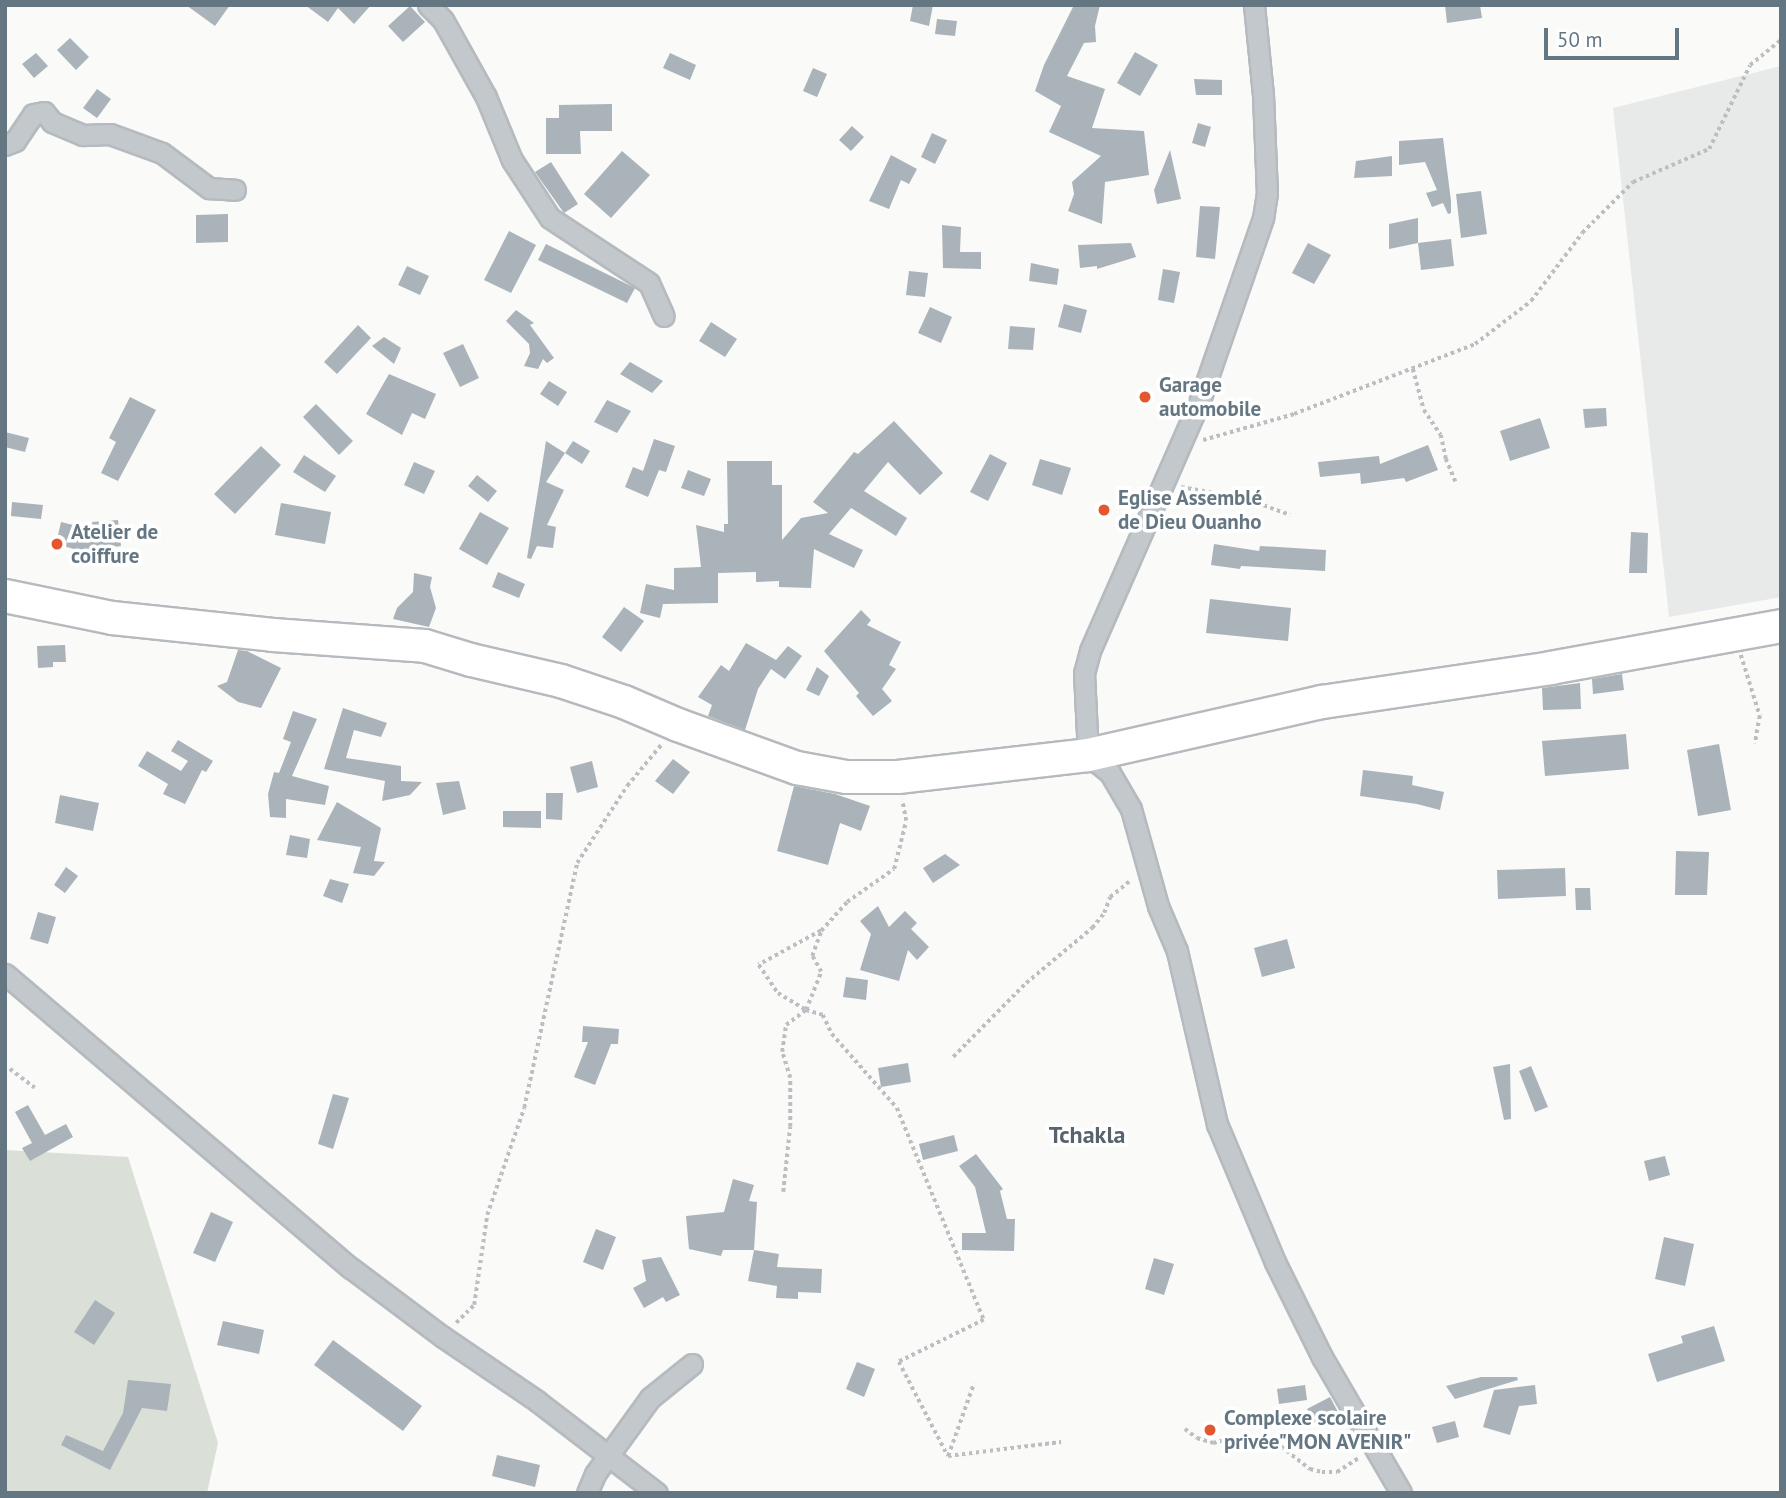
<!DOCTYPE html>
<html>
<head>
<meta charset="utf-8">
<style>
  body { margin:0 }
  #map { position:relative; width:1786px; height:1498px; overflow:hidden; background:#fafaf8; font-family:"PT Sans",sans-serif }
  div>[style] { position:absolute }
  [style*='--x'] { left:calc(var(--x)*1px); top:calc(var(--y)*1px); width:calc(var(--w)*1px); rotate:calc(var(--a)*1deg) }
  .built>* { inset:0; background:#e8e9e9 }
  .green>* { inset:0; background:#dadfd7 }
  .building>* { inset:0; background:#aab3b9 }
  .path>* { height:3.5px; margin-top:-1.75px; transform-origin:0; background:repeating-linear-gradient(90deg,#bbbfc2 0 3.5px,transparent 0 7px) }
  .roads { filter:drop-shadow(2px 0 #b5babe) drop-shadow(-2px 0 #b5babe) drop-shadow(0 2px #b5babe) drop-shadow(0 -2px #b5babe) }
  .minor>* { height:19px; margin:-9.5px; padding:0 9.5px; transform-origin:9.5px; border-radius:9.5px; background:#c3c8cc }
  .primary>* { height:32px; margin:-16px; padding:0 16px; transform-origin:16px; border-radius:16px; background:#fff }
  .dots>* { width:19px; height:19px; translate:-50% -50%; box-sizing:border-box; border:4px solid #fff; border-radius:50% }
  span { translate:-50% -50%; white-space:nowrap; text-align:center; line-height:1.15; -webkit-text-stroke:7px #fff; paint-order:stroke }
  .poi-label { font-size:21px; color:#657683; font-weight:700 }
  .left { translate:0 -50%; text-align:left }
  .quarter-label { font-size:24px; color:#57646e; font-weight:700 }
  .frame { position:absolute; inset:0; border:7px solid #657683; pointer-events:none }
  .scale { position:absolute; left:1544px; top:28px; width:135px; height:32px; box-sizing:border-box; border:4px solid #657683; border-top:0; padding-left:9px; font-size:21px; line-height:24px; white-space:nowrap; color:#657683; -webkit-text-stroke:5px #fff; paint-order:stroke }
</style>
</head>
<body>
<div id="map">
  <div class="built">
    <div style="clip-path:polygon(1781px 66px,1781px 597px,1669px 617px,1613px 108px)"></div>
  </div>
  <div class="green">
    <div style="clip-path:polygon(5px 1150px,128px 1157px,218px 1443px,207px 1493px,5px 1493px)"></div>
  </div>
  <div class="building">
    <div style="clip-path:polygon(186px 5px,230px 5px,215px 26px)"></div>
    <div style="clip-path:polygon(305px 5px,371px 5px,354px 24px,338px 8px,328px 22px)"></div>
    <div style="clip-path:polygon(913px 5px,933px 5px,929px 26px,910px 21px)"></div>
    <div style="clip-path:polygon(1074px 5px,1100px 5px,1095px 26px,1096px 42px,1084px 43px,1067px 76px,1105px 89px,1092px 128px,1144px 131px,1149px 175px,1105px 182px,1102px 224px,1068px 211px,1074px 194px,1072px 182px,1101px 156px,1049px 132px,1061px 106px,1035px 91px,1044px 65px)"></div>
    <div style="clip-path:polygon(1445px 5px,1480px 5px,1482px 18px,1447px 23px)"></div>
    <div style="clip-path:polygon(410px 6px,425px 22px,403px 42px,388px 26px)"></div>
    <div style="clip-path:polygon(937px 19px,957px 21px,955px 36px,935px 34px)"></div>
    <div style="clip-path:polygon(70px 38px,89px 57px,76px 70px,57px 50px)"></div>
    <div style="clip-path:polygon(1135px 52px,1158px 65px,1140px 96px,1117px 83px)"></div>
    <div style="clip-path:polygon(36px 53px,48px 66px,34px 78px,22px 64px)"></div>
    <div style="clip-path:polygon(670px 53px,696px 65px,690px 80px,663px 68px)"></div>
    <div style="clip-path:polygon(813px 68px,827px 74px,817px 97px,803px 91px)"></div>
    <div style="clip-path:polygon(1194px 79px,1222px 80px,1222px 95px,1196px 95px)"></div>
    <div style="clip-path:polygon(97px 89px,111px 99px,97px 118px,83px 108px)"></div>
    <div style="clip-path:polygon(612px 104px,612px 131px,580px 131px,581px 154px,546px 154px,546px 118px,559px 118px,559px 105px)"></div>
    <div style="clip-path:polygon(1198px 123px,1211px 127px,1205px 147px,1192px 143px)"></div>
    <div style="clip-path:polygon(852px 126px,864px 137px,851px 151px,839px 140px)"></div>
    <div style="clip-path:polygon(932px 133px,947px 140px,935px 164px,921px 157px)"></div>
    <div style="clip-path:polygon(1443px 138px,1451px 201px,1451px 213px,1448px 214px,1443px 203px,1432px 207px,1426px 193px,1437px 190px,1425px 162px,1399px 165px,1399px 141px)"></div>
    <div style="clip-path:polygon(1170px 150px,1181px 199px,1157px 204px,1154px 190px)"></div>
    <div style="clip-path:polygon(622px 151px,650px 175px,611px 218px,584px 194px)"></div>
    <div style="clip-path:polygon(891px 155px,917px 169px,909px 184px,901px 180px,889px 209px,869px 201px)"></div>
    <div style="clip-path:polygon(1392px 156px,1392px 176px,1354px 178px,1356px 161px)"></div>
    <div style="clip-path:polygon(551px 162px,578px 204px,564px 213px,535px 172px)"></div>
    <div style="clip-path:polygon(1481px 191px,1487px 234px,1461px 238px,1456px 194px)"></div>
    <div style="clip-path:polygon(1200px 206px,1220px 207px,1215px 259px,1196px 257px)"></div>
    <div style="clip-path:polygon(228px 214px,228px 242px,196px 243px,196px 215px)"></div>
    <div style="clip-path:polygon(1418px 218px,1418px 243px,1389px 249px,1389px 224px)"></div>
    <div style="clip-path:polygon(942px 225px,961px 227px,960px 252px,981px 252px,981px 269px,943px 268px)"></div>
    <div style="clip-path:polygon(509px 231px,536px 245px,511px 293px,484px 280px)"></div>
    <div style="clip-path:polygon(1451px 239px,1454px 266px,1421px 270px,1418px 243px)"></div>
    <div style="clip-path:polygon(1131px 243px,1136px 257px,1097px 269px,1097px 266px,1080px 268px,1078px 245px)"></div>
    <div style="clip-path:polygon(1308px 243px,1331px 255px,1314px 284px,1292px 273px)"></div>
    <div style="clip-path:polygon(546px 244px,635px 288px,627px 303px,538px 260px)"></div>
    <div style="clip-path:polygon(1031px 263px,1059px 269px,1057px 285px,1029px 281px)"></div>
    <div style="clip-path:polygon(407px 266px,429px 276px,420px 295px,398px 285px)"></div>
    <div style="clip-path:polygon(1163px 269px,1180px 272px,1174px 303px,1158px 300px)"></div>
    <div style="clip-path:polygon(909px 271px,928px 273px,925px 297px,906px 295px)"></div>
    <div style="clip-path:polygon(1064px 304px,1087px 310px,1081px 333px,1058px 327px)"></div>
    <div style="clip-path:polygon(930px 307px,952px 317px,941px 343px,918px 333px)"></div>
    <div style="clip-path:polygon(516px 310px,534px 323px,530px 325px,554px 358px,547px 363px,543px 359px,538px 369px,524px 366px,530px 353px,529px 344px,506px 321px)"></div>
    <div style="clip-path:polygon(711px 322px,737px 339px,725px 357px,699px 341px)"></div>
    <div style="clip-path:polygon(358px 325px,371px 338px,337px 374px,324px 362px)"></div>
    <div style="clip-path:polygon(1010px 326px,1035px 328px,1033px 350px,1008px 349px)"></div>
    <div style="clip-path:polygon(384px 337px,401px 348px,394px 364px,372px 346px)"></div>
    <div style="clip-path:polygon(463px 344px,479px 378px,460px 387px,443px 353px)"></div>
    <div style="clip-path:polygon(630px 362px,663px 381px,652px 393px,620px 374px)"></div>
    <div style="clip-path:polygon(389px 374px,436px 394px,425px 419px,412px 413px,402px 435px,366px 414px)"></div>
    <div style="clip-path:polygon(549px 381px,567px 392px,558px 406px,540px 394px)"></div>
    <div style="clip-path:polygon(130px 397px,156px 410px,118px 481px,101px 473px,116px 442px,109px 438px)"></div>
    <div style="clip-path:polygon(607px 400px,631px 411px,617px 433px,594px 422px)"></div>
    <div style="clip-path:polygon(316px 404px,353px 441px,339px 455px,303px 417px)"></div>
    <div style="clip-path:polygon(1606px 408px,1607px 426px,1585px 428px,1583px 409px)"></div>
    <div style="clip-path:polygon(1540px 418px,1550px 448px,1510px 461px,1500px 431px)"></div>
    <div style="clip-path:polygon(894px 421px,943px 473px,920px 495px,888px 462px,864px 491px,907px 518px,896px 536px,851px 508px,829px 534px,863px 550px,854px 568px,814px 549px,811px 588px,779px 587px,779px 581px,756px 582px,756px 572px,718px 573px,718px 603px,663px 604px,660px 618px,640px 613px,646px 584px,674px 590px,674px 568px,701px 567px,696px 525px,724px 532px,724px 524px,728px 524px,727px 461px,772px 461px,772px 485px,782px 485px,782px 540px,801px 518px,828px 513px,813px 502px,854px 452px,858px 454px)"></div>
    <div style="clip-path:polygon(5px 432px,29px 438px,25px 452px,5px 447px)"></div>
    <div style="clip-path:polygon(654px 439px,675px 446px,666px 472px,659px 470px,648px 497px,625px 487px,633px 467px,643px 471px)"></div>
    <div style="clip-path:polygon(546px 441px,565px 453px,546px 482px,564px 490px,547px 525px,556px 527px,553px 548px,537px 546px,531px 559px,527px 558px)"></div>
    <div style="clip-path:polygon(573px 441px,590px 451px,582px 464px,565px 453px)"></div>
    <div style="clip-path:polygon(1428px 445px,1438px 470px,1406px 482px,1404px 478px,1361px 484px,1360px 473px,1320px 477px,1318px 462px,1379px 456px,1380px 464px)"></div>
    <div style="clip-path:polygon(261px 446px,281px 465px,235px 514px,214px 494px)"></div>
    <div style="clip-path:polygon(990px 454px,1007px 463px,988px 501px,970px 492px)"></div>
    <div style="clip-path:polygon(304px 455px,336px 476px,325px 492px,293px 472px)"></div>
    <div style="clip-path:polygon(1040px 459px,1071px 468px,1062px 495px,1032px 485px)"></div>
    <div style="clip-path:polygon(414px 462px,435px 471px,424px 494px,404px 485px)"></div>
    <div style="clip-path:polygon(688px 470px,711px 479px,704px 496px,681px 488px)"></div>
    <div style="clip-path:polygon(477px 475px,497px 491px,488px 502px,468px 486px)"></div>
    <div style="clip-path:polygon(12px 502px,43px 505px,41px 519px,11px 516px)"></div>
    <div style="clip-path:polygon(281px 503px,331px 512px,325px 544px,275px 535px)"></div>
    <div style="clip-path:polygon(480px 512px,509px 528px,487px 565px,459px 549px)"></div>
    <div style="clip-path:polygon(118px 520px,121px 546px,81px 551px,56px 544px,61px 522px,93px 530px,92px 522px)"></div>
    <div style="clip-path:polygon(1631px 532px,1648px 533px,1647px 573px,1629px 573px)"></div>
    <div style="clip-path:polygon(1214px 544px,1259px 551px,1260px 546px,1326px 550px,1325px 571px,1241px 566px,1240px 569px,1211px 565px)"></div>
    <div style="clip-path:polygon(498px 572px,525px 584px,519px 598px,492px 587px)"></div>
    <div style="clip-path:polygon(414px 573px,432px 577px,430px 587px,436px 608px,429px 627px,393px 619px,397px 608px,413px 592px)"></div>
    <div style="clip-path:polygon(1210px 599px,1291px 608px,1288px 641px,1206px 633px)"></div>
    <div style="clip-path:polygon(624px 607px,644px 621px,621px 652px,602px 637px)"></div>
    <div style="clip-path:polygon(861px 610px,871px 620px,867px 625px,901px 642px,889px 665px,896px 669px,882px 689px,892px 701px,873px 716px,856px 696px,859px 693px,824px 651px)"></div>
    <div style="clip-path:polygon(746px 643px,776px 660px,788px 646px,802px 656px,785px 679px,771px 669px,758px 689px,745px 730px,708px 716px,712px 705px,698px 697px,721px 665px,729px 671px)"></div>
    <div style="clip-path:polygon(65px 645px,66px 662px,53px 662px,53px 667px,38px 668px,37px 646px)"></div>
    <div style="clip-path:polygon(238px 650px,247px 651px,281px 668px,261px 708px,238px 702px,217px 686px,227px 682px)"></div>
    <div style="clip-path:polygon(817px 667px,829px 676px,819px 696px,806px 690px)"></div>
    <div style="clip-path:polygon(1622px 674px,1624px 690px,1593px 694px,1592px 679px)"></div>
    <div style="clip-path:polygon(1580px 683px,1581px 709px,1543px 710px,1542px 688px)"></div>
    <div style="clip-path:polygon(343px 708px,387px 723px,381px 737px,354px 730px,346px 758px,401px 766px,401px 781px,422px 782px,410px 795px,382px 801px,385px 781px,324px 769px)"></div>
    <div style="clip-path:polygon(293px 711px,317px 719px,292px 776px,329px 786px,325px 805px,286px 799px,286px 818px,270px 817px,268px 794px,274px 772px,279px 773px,291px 742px,283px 739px)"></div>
    <div style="clip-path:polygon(1626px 734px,1629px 769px,1545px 776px,1542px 741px)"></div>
    <div style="clip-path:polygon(178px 740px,213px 761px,206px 772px,202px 770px,185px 804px,163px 794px,168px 784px,138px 766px,147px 751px,181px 771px,188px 761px,171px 751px)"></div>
    <div style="clip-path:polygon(1719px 744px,1731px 810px,1698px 816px,1687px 750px)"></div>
    <div style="clip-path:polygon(673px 759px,690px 772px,673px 794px,655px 781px)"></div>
    <div style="clip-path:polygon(592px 761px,598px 787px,577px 793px,570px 767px)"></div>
    <div style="clip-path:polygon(1363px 770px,1413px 776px,1412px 785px,1444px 792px,1440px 810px,1417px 804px,1360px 796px)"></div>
    <div style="clip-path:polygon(459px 781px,466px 809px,443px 815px,436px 783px)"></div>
    <div style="clip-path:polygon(794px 786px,835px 794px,870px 806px,861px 831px,840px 823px,828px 865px,777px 851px)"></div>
    <div style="clip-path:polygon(546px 793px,563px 793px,562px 820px,546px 819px)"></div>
    <div style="clip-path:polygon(60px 795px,99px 803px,93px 831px,55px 823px)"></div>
    <div style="clip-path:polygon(337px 802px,381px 828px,374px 861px,385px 862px,374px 876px,353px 873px,361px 847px,317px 840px)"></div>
    <div style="clip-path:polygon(503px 811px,541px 811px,541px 828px,503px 827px)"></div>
    <div style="clip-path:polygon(290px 835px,310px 839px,307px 858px,286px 855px)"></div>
    <div style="clip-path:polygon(1676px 851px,1709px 852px,1707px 895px,1675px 895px)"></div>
    <div style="clip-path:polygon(945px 854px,960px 865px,933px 883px,923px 868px)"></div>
    <div style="clip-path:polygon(66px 867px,78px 876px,65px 893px,54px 885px)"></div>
    <div style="clip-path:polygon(1565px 868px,1566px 896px,1498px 899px,1497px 870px)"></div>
    <div style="clip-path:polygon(330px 879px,349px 884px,342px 903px,323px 896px)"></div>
    <div style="clip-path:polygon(1575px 888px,1590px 888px,1591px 910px,1576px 910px)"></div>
    <div style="clip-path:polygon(878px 906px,889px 927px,905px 911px,917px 923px,911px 929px,929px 947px,917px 960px,908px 950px,899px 981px,860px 970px,871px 934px,860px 921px)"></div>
    <div style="clip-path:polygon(38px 912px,56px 917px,48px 944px,30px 939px)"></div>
    <div style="clip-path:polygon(1287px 939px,1295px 968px,1262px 977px,1254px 948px)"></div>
    <div style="clip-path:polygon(846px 977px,868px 980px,866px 1000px,843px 997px)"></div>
    <div style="clip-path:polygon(583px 1026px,619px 1029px,618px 1044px,611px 1044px,595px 1085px,574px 1077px,588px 1042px,582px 1042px)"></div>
    <div style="clip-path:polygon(908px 1063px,911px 1082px,881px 1087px,878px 1068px)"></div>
    <div style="clip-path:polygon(1510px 1064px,1511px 1119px,1504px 1120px,1493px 1067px)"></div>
    <div style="clip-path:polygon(1531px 1066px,1548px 1107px,1535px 1112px,1519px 1071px)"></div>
    <div style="clip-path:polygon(333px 1094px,349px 1098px,333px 1149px,318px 1144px)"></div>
    <div style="clip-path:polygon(28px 1105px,45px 1135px,66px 1124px,73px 1137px,30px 1161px,22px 1148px,32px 1143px,15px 1112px)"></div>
    <div style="clip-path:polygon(954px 1135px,958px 1151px,923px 1160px,919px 1144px)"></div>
    <div style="clip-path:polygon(976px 1154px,1003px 1189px,1000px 1191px,1007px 1219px,1015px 1219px,1014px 1251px,962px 1250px,962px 1233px,986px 1233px,975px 1187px,959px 1166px)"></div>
    <div style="clip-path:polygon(1665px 1156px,1670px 1175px,1649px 1181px,1644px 1161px)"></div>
    <div style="clip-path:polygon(733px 1179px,754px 1185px,749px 1201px,757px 1202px,754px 1250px,723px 1250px,721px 1256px,689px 1249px,686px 1216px,724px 1212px)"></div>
    <div style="clip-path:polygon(211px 1212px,233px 1222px,215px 1262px,193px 1253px)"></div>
    <div style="clip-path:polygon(596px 1229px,616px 1237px,603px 1270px,583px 1262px)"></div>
    <div style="clip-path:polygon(1664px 1237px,1694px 1244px,1685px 1286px,1655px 1279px)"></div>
    <div style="clip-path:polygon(754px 1250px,779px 1254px,777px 1267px,822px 1269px,821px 1293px,798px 1292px,798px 1299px,776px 1298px,777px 1286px,748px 1281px)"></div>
    <div style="clip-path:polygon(661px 1257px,680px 1295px,666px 1302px,663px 1297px,644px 1308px,633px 1288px,646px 1281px,642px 1260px)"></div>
    <div style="clip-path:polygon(1154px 1258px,1174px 1264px,1164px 1295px,1145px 1289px)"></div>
    <div style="clip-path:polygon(95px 1300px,115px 1313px,94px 1345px,74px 1332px)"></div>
    <div style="clip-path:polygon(223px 1321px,264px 1330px,259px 1354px,217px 1345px)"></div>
    <div style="clip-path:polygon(1714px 1326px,1725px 1361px,1657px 1382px,1648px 1354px,1683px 1343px,1681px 1336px)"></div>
    <div style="clip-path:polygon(333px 1340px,422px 1406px,403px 1431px,314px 1365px)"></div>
    <div style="clip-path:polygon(857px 1362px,875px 1369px,864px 1397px,846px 1389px)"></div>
    <div style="clip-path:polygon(1481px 1377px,1517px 1377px,1518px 1380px,1455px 1399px,1446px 1386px)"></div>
    <div style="clip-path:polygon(128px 1380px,171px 1384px,167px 1411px,142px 1408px,110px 1470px,61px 1445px,66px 1435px,103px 1451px,123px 1413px)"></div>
    <div style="clip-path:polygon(1305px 1385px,1307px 1400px,1279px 1404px,1277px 1389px)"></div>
    <div style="clip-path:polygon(1535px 1385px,1537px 1404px,1519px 1406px,1510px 1435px,1483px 1427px,1494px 1390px)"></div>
    <div style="clip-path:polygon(1330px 1397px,1339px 1414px,1316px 1426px,1307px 1409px)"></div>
    <div style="clip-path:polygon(1455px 1421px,1459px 1437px,1437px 1443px,1432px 1427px)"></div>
    <div style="clip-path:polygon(497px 1455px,540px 1465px,535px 1487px,492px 1476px)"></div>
  </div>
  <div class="path">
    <div style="--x:1413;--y:369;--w:42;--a:75"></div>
    <div style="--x:1424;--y:410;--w:30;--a:56"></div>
    <div style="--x:1441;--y:435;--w:25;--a:78"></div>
    <div style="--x:1446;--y:459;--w:25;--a:67"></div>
    <div style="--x:1203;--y:440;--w:95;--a:-15.9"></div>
    <div style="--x:1294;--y:414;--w:194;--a:-21.1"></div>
    <div style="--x:1475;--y:344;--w:71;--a:-37.5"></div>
    <div style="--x:1531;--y:301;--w:85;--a:-53.1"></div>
    <div style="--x:1582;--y:233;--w:72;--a:-45"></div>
    <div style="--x:1633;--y:182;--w:83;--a:-23.5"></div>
    <div style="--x:1709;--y:149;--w:93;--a:-64"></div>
    <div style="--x:1750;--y:65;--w:40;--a:-39"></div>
    <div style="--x:1181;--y:487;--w:64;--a:9.9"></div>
    <div style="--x:1244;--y:498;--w:49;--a:20.3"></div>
    <div style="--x:1741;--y:655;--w:64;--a:72.7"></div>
    <div style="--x:1760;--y:716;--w:28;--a:100"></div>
    <div style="--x:821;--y:931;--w:71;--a:151.3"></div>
    <div style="--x:759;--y:965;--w:34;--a:56"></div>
    <div style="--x:778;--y:993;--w:33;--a:31"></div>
    <div style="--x:806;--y:1010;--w:41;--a:-68.5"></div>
    <div style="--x:821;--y:972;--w:18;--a:-119"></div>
    <div style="--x:812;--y:956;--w:27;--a:-70"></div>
    <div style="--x:821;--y:931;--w:39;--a:-48"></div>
    <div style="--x:847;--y:902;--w:57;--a:-35.1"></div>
    <div style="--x:894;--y:869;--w:49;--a:-76"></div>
    <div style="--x:906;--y:821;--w:21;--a:-101"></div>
    <div style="--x:953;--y:1057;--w:104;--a:-45.4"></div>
    <div style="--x:1026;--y:983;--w:86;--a:-39.8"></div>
    <div style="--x:1092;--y:928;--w:19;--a:-51"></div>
    <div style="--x:1104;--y:913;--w:17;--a:-69"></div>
    <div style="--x:1110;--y:897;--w:27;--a:-39"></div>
    <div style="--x:10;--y:1069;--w:31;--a:37"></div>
    <div style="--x:783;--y:1192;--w:65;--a:-83.9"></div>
    <div style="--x:790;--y:1127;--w:49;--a:-90"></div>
    <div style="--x:790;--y:1078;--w:27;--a:-107"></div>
    <div style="--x:782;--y:1052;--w:27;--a:-82"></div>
    <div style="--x:786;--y:1025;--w:25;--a:-37"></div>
    <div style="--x:806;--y:1010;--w:18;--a:16"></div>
    <div style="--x:823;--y:1015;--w:21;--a:65"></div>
    <div style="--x:832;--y:1034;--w:98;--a:48.7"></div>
    <div style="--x:897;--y:1108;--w:229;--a:67.7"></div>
    <div style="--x:984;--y:1320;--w:95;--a:153.7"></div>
    <div style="--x:899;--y:1362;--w:106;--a:62.5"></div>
    <div style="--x:456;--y:1323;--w:25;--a:-45"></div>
    <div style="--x:474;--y:1305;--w:91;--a:-81.8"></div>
    <div style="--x:487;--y:1215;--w:113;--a:-70.9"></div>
    <div style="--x:524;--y:1108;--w:251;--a:-77.8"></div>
    <div style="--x:577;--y:863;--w:92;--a:-57"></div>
    <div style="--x:627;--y:786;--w:53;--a:-50.3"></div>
    <div style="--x:1185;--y:1429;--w:15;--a:37"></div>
    <div style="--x:1197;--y:1438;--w:17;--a:17"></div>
    <div style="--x:1213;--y:1443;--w:16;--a:-14"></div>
    <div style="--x:1229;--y:1439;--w:41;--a:-1.4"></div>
    <div style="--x:1270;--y:1438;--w:51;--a:37.8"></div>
    <div style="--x:1310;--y:1469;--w:12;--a:14"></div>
    <div style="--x:1322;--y:1472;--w:15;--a:0"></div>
    <div style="--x:1337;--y:1472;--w:27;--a:-33"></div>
    <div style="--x:948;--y:1456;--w:114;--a:-7.1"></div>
    <div style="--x:948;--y:1456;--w:77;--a:-70.4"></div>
  </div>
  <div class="roads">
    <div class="minor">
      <div style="--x:428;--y:5;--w:21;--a:45"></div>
      <div style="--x:443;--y:20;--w:88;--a:60.8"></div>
      <div style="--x:486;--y:97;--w:68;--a:67.6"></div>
      <div style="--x:512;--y:160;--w:69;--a:56.8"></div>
      <div style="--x:550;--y:218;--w:118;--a:33.3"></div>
      <div style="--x:649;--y:283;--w:36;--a:66"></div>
      <div style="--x:1254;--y:5;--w:90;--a:84.3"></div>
      <div style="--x:1263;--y:95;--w:98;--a:87.7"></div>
      <div style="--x:1267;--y:193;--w:25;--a:99"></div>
      <div style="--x:1263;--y:218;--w:193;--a:109.1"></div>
      <div style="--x:1200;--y:400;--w:274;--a:113.7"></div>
      <div style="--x:1090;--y:651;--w:23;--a:105"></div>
      <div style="--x:1084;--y:673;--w:82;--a:87.2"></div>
      <div style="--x:1088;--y:755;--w:28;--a:39"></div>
      <div style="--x:1110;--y:773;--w:42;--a:59.7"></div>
      <div style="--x:1131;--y:809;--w:101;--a:74.4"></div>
      <div style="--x:1158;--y:906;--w:49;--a:67.1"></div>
      <div style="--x:1177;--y:951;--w:178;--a:77"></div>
      <div style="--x:1217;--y:1124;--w:150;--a:67.2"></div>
      <div style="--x:1275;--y:1262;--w:106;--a:63.7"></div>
      <div style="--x:1322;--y:1357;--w:157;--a:59.8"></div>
      <div style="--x:5;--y:145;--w:11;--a:-22"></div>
      <div style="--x:15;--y:141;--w:32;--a:-56"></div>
      <div style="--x:33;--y:114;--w:11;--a:-10"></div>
      <div style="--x:44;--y:112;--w:13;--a:51"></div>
      <div style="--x:52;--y:122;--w:34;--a:23"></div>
      <div style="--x:83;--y:135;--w:27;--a:-2"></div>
      <div style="--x:110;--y:134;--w:55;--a:20.1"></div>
      <div style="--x:162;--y:153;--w:59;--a:36.7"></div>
      <div style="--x:209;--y:188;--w:26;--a:4"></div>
      <div style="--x:5;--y:974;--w:454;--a:40.4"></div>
      <div style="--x:351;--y:1268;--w:115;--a:36.9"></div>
      <div style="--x:443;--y:1337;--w:114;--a:34.2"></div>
      <div style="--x:537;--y:1401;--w:151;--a:37.5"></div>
      <div style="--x:587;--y:1493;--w:21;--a:-67"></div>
      <div style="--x:595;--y:1474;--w:94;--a:-54.1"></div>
      <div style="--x:650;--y:1398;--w:54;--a:-39"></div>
    </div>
    <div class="primary">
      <div style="--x:5;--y:596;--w:109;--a:11.6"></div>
      <div style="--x:112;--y:618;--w:162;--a:6"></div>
      <div style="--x:273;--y:635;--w:152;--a:4.1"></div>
      <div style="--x:425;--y:646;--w:48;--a:16.9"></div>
      <div style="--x:471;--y:660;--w:92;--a:13.1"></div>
      <div style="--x:561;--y:681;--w:66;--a:18.4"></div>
      <div style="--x:624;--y:702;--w:59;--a:23.1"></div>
      <div style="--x:678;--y:725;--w:127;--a:19.9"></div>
      <div style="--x:797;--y:768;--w:50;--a:10.4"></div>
      <div style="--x:846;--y:777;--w:52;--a:0"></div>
      <div style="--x:898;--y:777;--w:191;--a:-6.6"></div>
      <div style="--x:1088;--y:755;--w:240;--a:-12.8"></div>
      <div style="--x:1322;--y:702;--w:232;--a:-8.4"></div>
      <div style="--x:1551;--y:668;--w:234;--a:-10.3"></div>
    </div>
  </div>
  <div class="dots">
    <div style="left:1145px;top:397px;background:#e4572e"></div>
    <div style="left:1104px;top:510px;background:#e4572e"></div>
    <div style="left:57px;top:544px;background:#e4572e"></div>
    <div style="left:1210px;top:1430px;background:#e4572e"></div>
  </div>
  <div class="poi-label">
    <span class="left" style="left:1159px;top:397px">Garage<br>automobile</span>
    <span class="left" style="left:1118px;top:510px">Eglise Assemblé<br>de Dieu Ouanho</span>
    <span class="left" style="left:71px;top:544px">Atelier de<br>coiffure</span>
    <span class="left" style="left:1224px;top:1430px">Complexe scolaire<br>privée"MON AVENIR"</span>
  </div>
  <div class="quarter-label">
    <span style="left:1087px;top:1135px">Tchakla</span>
  </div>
  <div class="frame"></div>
  <div class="scale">50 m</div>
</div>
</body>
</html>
